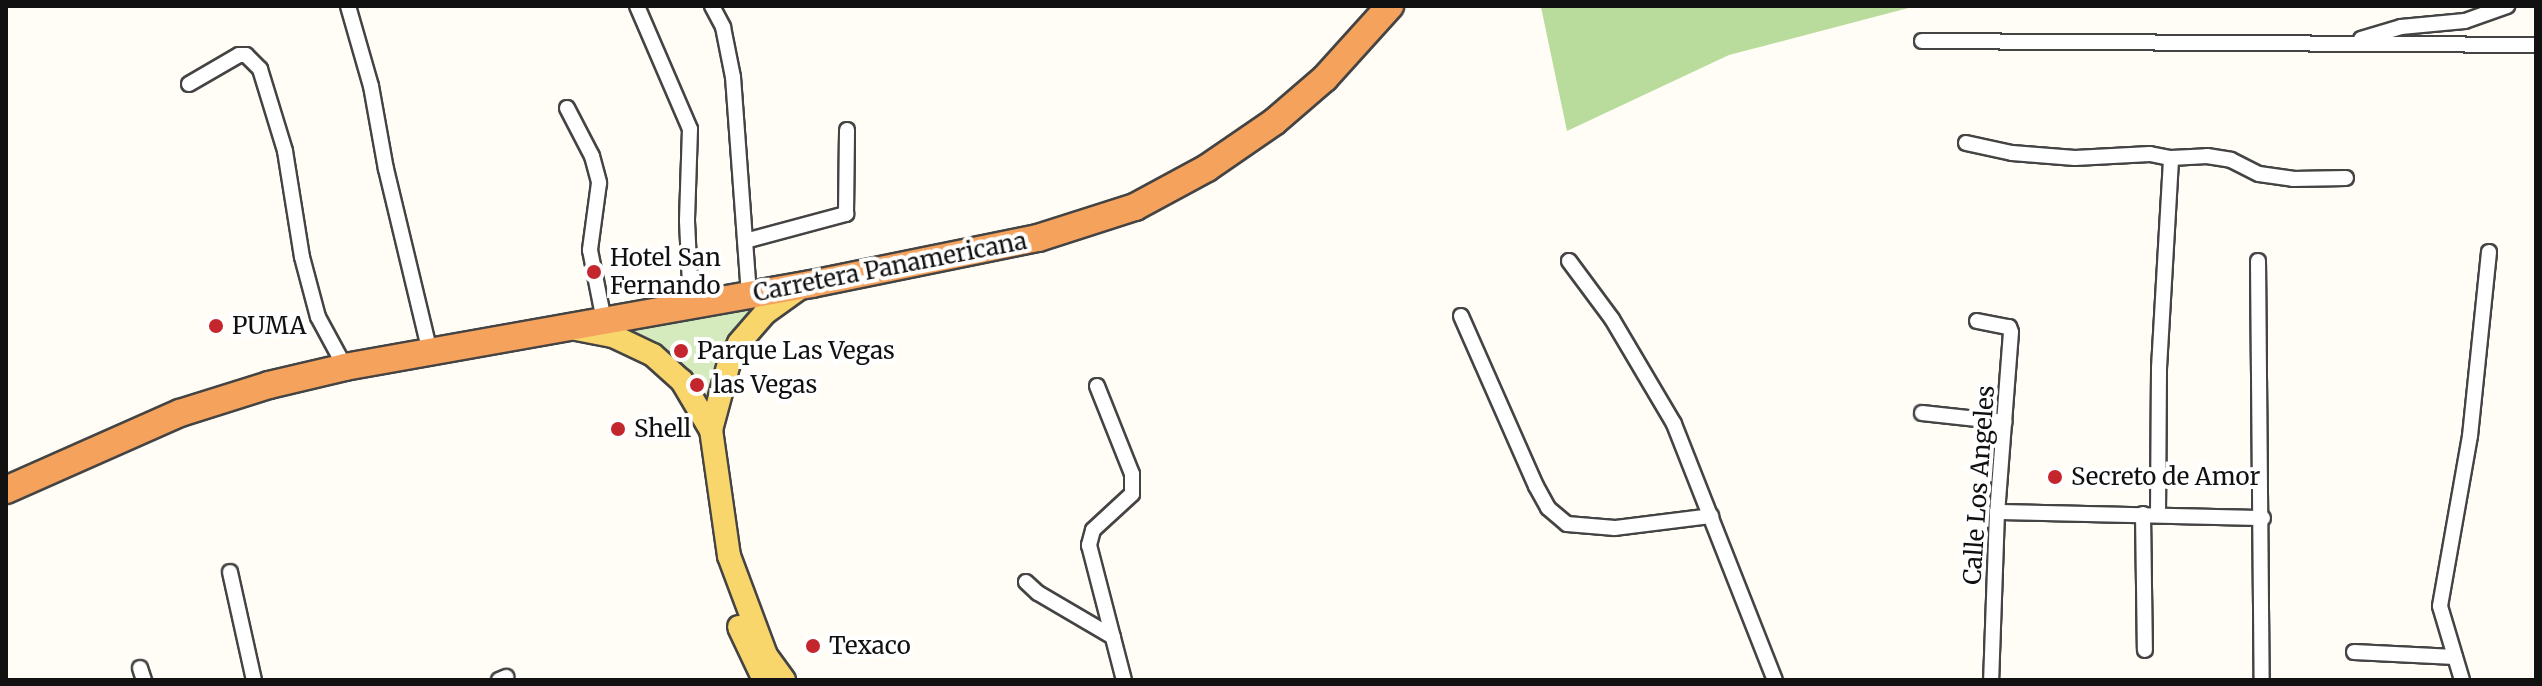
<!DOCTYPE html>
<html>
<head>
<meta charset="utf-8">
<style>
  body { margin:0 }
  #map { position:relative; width:2542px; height:686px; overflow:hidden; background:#fffdf5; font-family:Merriweather,serif }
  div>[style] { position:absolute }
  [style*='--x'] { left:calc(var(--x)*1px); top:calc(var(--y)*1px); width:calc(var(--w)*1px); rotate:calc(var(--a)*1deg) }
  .green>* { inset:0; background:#d5ebbd }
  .forest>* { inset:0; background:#b9dc9c }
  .roads { filter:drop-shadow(2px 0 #444) drop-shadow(-2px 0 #444) drop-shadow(0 2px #444) drop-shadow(0 -2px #444) }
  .street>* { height:14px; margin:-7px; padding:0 7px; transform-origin:7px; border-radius:7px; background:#fff }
  .primary>* { height:22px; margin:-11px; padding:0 11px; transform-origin:11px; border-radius:11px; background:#f9d66b }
  .highway>* { height:26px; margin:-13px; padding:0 13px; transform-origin:13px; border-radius:13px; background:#f5a25d }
  .dots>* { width:22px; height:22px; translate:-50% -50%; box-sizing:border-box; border:4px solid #fff; border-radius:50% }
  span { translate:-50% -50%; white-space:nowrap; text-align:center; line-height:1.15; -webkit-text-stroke:8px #fff; paint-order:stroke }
  .poi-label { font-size:24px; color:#111 }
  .left { translate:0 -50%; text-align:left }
  .street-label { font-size:24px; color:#111 }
  .frame { position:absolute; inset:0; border:8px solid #111; pointer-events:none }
</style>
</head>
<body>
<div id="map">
  <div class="green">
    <div style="clip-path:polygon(765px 300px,711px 424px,685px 379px,611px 332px)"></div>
  </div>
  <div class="forest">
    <div style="clip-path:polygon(1916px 6px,1729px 55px,1567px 131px,1541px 7px)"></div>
  </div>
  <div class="roads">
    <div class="street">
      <div style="--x:348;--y:6;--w:83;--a:74"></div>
      <div style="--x:371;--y:86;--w:84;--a:79.8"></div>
      <div style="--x:386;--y:169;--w:188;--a:76.5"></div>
      <div style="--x:637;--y:6;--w:134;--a:66.7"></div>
      <div style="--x:690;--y:129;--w:92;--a:91.9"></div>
      <div style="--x:687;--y:221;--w:84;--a:87.3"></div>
      <div style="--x:712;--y:6;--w:24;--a:62"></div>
      <div style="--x:723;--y:27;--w:51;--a:78.7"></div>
      <div style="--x:733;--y:77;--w:219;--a:85.8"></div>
      <div style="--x:2361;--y:39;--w:42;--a:-16.7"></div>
      <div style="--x:2401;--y:27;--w:64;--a:-5.4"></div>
      <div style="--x:2465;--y:21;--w:45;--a:-19.7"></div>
      <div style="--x:1922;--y:41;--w:614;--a:0.37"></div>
      <div style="--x:189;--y:84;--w:58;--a:-30.1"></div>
      <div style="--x:239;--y:55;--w:7;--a:0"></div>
      <div style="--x:246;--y:55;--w:20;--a:45"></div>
      <div style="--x:260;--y:69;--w:86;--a:73"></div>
      <div style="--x:285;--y:151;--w:107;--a:80.9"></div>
      <div style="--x:302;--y:257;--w:62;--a:75.1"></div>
      <div style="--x:318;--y:317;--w:57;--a:61.6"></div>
      <div style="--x:567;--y:108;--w:54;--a:62.5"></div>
      <div style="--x:592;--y:156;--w:28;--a:75"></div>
      <div style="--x:599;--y:183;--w:68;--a:97.7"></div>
      <div style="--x:590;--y:250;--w:72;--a:78.8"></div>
      <div style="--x:1966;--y:143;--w:47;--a:12.3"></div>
      <div style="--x:2012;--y:153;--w:63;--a:4.5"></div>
      <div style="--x:2075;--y:158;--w:75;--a:-3.1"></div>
      <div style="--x:2150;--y:154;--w:21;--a:11"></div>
      <div style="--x:745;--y:241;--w:105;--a:-15"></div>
      <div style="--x:846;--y:214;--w:84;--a:-89.3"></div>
      <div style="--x:1569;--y:261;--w:72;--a:53.4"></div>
      <div style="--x:1612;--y:319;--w:122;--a:59.4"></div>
      <div style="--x:1674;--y:424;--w:275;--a:68.5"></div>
      <div style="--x:2258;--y:261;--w:419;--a:89.5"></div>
      <div style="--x:1461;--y:316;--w:186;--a:66.2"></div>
      <div style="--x:1536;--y:486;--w:25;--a:61"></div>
      <div style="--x:1548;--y:508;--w:25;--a:40"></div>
      <div style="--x:1567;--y:524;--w:48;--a:4.8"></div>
      <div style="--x:1615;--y:528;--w:97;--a:-7.1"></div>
      <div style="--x:1977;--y:321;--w:33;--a:11"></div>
      <div style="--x:2009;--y:327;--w:5;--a:68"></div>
      <div style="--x:2011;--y:332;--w:181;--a:94.4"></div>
      <div style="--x:1997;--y:512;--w:168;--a:92"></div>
      <div style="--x:1097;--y:386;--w:95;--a:68.3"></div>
      <div style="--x:1132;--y:474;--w:20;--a:90"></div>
      <div style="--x:1132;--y:494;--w:53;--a:137.3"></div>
      <div style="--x:1093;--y:530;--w:16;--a:105"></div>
      <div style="--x:1089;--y:545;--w:139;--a:75.5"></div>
      <div style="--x:1922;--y:413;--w:83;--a:6.2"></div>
      <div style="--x:1997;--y:512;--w:266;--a:1.3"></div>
      <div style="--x:2143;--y:514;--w:136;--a:89.2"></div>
      <div style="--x:2158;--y:514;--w:146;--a:-89.6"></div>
      <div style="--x:2159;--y:368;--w:210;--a:-86.7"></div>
      <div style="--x:2171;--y:158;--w:36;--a:-3"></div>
      <div style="--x:2207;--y:156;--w:24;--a:9"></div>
      <div style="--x:2231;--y:160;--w:31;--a:27"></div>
      <div style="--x:2259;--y:174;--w:34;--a:8"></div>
      <div style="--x:2293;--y:179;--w:53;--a:-1.1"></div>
      <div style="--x:230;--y:572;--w:111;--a:77.5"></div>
      <div style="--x:1026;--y:582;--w:16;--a:43"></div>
      <div style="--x:1038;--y:593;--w:87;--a:30.4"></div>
      <div style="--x:2354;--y:652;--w:101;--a:2.8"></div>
      <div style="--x:140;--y:668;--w:13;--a:72"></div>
      <div style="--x:499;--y:680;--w:8;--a:-23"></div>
      <div style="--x:2462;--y:680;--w:77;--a:-106.6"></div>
      <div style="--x:2440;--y:606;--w:173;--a:-80"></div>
      <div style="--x:2470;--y:436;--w:185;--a:-84.1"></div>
    </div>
    <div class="primary">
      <div style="--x:576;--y:329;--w:38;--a:11"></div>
      <div style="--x:613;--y:336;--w:44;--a:25.4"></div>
      <div style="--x:653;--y:355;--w:39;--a:42"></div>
      <div style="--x:682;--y:381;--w:57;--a:59.4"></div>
      <div style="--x:739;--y:627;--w:59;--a:64.7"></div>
      <div style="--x:784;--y:680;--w:31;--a:-126"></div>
      <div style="--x:766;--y:655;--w:106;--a:-110.5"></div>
      <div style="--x:729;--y:556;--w:127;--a:-98.1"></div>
      <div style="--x:711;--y:430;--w:69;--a:-75"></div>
      <div style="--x:729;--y:363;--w:22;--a:-63"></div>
      <div style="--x:739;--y:343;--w:40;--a:-49"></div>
      <div style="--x:765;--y:313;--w:48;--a:-35.7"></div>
    </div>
    <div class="highway">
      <div style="--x:6;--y:490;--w:190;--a:-23.9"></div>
      <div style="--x:180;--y:413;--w:93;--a:-17.5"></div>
      <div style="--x:269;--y:385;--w:78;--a:-13.3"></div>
      <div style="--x:345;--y:367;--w:474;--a:-10.1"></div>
      <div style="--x:812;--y:284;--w:231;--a:-11.5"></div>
      <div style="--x:1038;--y:238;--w:102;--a:-17.7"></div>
      <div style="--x:1135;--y:207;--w:82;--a:-28.4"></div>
      <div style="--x:1207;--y:168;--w:81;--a:-34.5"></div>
      <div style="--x:1274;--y:122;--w:67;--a:-40.8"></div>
      <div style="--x:1325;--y:78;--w:97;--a:-47.9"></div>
    </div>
  </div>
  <div class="dots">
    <div style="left:594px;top:272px;background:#c4262e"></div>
    <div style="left:216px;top:326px;background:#c4262e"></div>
    <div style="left:681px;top:351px;background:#c4262e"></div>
    <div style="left:697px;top:385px;background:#c4262e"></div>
    <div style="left:618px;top:429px;background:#c4262e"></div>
    <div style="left:2055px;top:477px;background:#c4262e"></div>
    <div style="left:813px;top:646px;background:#c4262e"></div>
  </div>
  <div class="poi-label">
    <span class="left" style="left:610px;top:272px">Hotel San<br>Fernando</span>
    <span class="left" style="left:232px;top:326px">PUMA</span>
    <span class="left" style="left:697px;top:351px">Parque Las Vegas</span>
    <span class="left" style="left:713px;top:385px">las Vegas</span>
    <span class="left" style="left:634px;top:429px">Shell</span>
    <span class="left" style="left:2071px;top:477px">Secreto de Amor</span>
    <span class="left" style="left:829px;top:646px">Texaco</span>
  </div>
  <div class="street-label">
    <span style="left:890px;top:267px;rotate:-11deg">Carretera Panamericana</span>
    <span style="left:1979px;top:485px;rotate:-86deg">Calle Los Angeles</span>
  </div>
  <div class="frame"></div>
</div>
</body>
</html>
